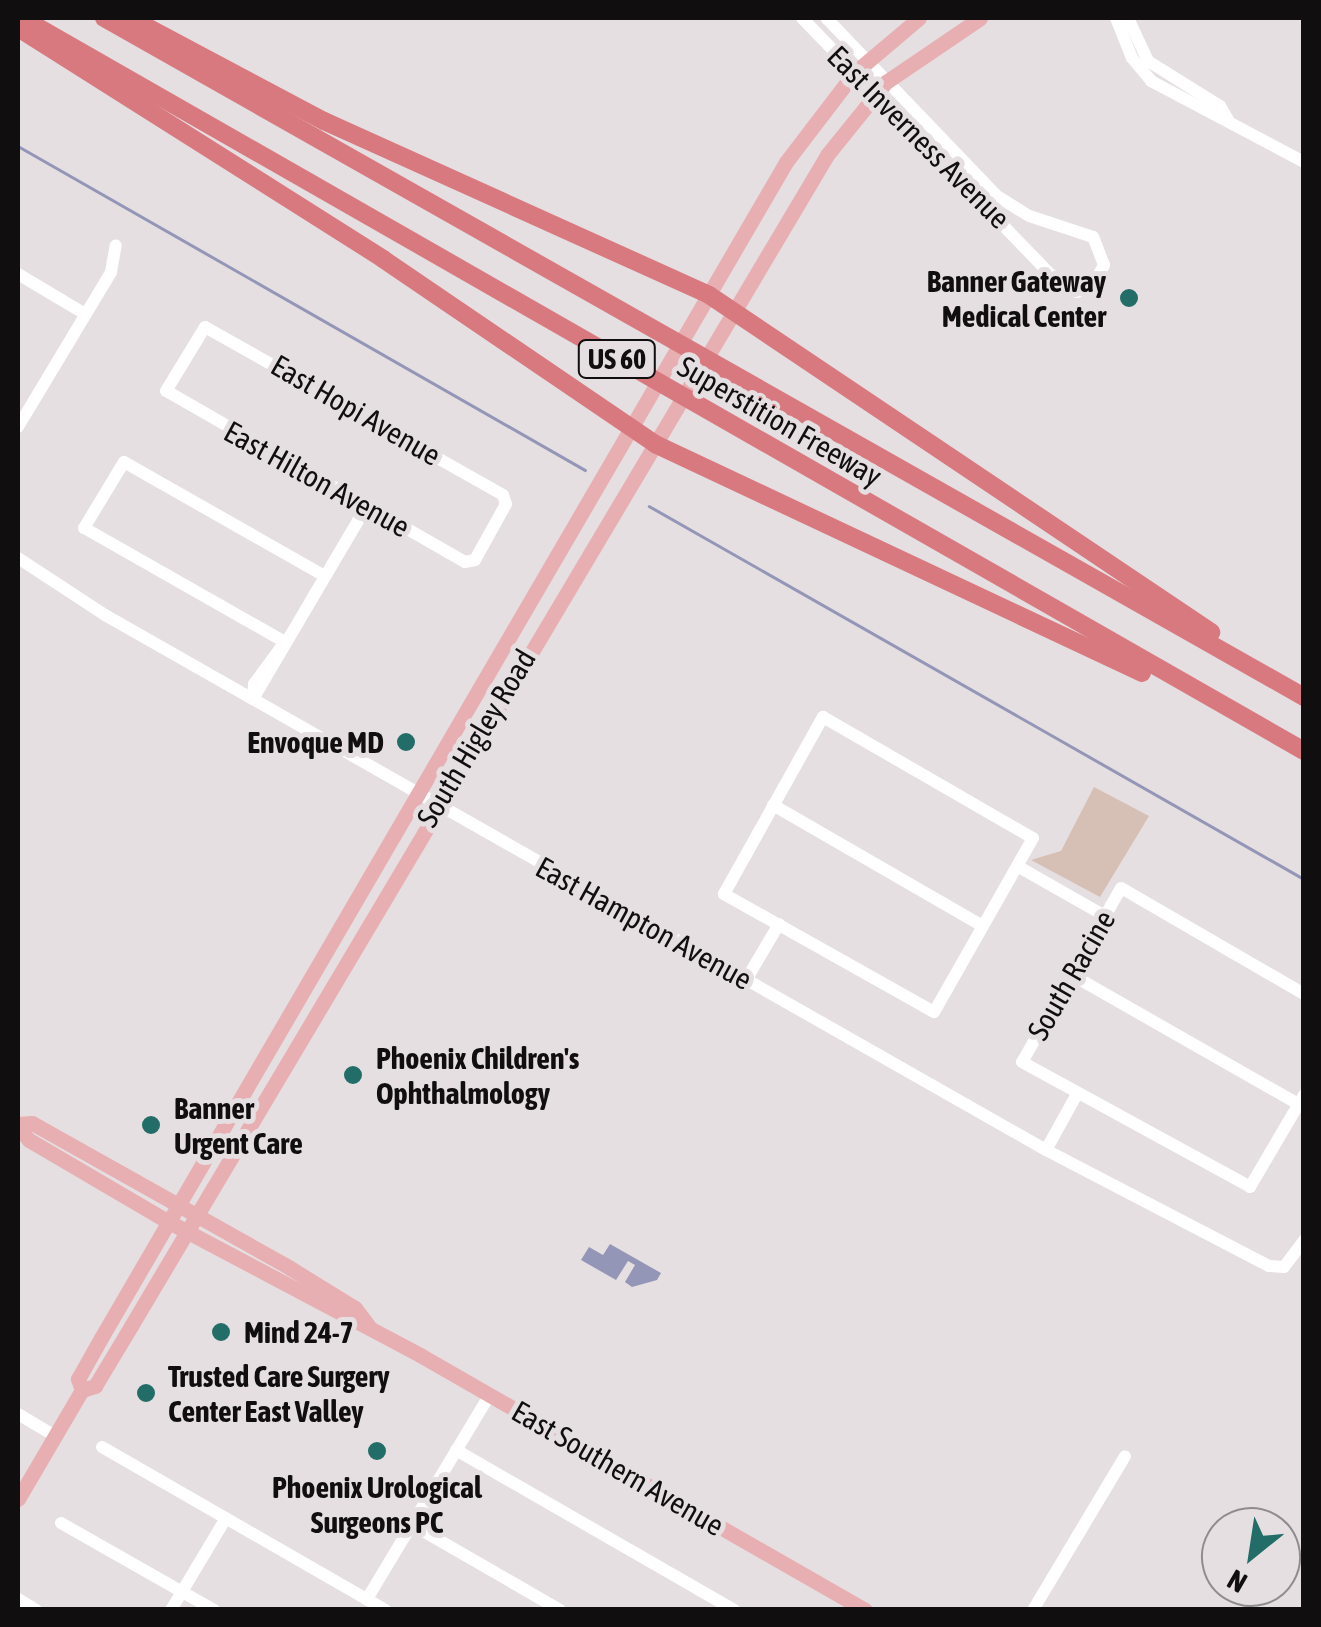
<!DOCTYPE html>
<html>
<head>
<meta charset="utf-8">
<style>
  body { margin:0 }
  #map { position:relative; width:1321px; height:1627px; overflow:hidden; background:#e5dfe2; font-family:"Asap Condensed",sans-serif }
  div>[style] { position:absolute }
  [style*='--x'] { left:calc(var(--x)*1px); top:calc(var(--y)*1px); width:calc(var(--w)*1px); rotate:calc(var(--a)*1deg) }
  .green>* { inset:0; background:#d6bfb4 }
  .water>* { inset:0; background:#9496b7 }
  .stream>* { height:2.5px; margin:-1.25px; padding:0 1.25px; transform-origin:1.25px; border-radius:1.25px; background:#9496b7 }
  .minor>* { height:12px; margin:-6px; padding:0 6px; transform-origin:6px; border-radius:6px; background:#fff }
  .major>* { height:15px; margin:-7.5px; padding:0 7.5px; transform-origin:7.5px; border-radius:7.5px; background:#e8afb2 }
  .highway>* { height:18px; margin:-9px; padding:0 9px; transform-origin:9px; border-radius:9px; background:#d8797f }
  .dots>* { width:28px; height:28px; translate:-50% -50%; box-sizing:border-box; border:5px solid #e5dfe2; border-radius:50% }
  span { translate:-50% -50%; white-space:nowrap; text-align:center; line-height:1.15; -webkit-text-stroke:10px #e5dfe2; paint-order:stroke }
  .shield-label span { padding:2px 8px; background:#e5dfe2; border:2px solid; border-radius:8px; -webkit-text-stroke-width:0 }
  .shield-label { font-size:28px; color:#100e0f; font-weight:700 }
  .street-label { font-size:30px; color:#100e0f }
  .poi-label { font-size:30px; color:#100e0f; font-weight:700 }
  .right { translate:-100% -50%; text-align:right }
  .left { translate:0 -50%; text-align:left }
  .frame { position:absolute; inset:0; border:20px solid #100e0f; pointer-events:none }
  .north { position:absolute; left:1201px; top:1507px; width:100px; height:100px; box-sizing:border-box; background:#e5dfe2; border:2px solid #908b8e; border-radius:50%; rotate:210deg; font-size:28px; font-weight:700; line-height:40px; text-align:center; color:#100e0f }
  .north::after { content:''; display:block; margin:auto; width:35px; height:45px; background:#236d68; clip-path:polygon(50% 0,100% 100%,50% 72%,0 100%) }
</style>
</head>
<body>
<div id="map">
  <div class="green">
    <div style="clip-path:polygon(1094px 787px,1149px 816px,1100px 897px,1031px 860px,1061px 851px)"></div>
  </div>
  <div class="water">
    <div style="clip-path:polygon(610px 1244px,661px 1273px,657px 1280px,632px 1287px,625px 1282px,635px 1265px,628px 1261px,616px 1280px,581px 1260px,589px 1247px,603px 1255px)"></div>
  </div>
  <div class="stream">
    <div style="--x:18;--y:146;--w:653;--a:29.74"></div>
    <div style="--x:649;--y:506;--w:754;--a:29.66"></div>
  </div>
  <div class="minor">
    <div style="--x:802;--y:18;--w:361;--a:45.9"></div>
    <div style="--x:1053;--y:277;--w:28;--a:32"></div>
    <div style="--x:1077;--y:292;--w:16;--a:-22"></div>
    <div style="--x:1092;--y:286;--w:24;--a:-60"></div>
    <div style="--x:1104;--y:265;--w:30;--a:-111"></div>
    <div style="--x:1093;--y:237;--w:67;--a:-161.8"></div>
    <div style="--x:1029;--y:216;--w:39;--a:-148"></div>
    <div style="--x:996;--y:195;--w:245;--a:-133.8"></div>
    <div style="--x:1116;--y:18;--w:43;--a:68.2"></div>
    <div style="--x:1132;--y:58;--w:30;--a:50"></div>
    <div style="--x:1151;--y:81;--w:173;--a:27.9"></div>
    <div style="--x:1128;--y:18;--w:47;--a:65.1"></div>
    <div style="--x:1148;--y:61;--w:85;--a:32"></div>
    <div style="--x:1220;--y:106;--w:16;--a:60"></div>
    <div style="--x:18;--y:274;--w:78;--a:30.8"></div>
    <div style="--x:205;--y:327;--w:342;--a:29.4"></div>
    <div style="--x:503;--y:495;--w:9;--a:72"></div>
    <div style="--x:506;--y:504;--w:64;--a:119"></div>
    <div style="--x:475;--y:560;--w:10;--a:169"></div>
    <div style="--x:465;--y:562;--w:344;--a:-150.2"></div>
    <div style="--x:166;--y:391;--w:75;--a:-58.6"></div>
    <div style="--x:18;--y:427;--w:181;--a:-59"></div>
    <div style="--x:111;--y:272;--w:27;--a:-80"></div>
    <div style="--x:18;--y:558;--w:104;--a:33.2"></div>
    <div style="--x:105;--y:615;--w:1082;--a:29.62"></div>
    <div style="--x:1046;--y:1150;--w:251;--a:27.5"></div>
    <div style="--x:1269;--y:1266;--w:15;--a:4"></div>
    <div style="--x:1284;--y:1267;--w:34;--a:-53"></div>
    <div style="--x:285;--y:642;--w:231;--a:-150.4"></div>
    <div style="--x:84;--y:528;--w:77;--a:-58.8"></div>
    <div style="--x:124;--y:462;--w:231;--a:29.6"></div>
    <div style="--x:253;--y:699;--w:223;--a:-59.5"></div>
    <div style="--x:253;--y:699;--w:15;--a:-86"></div>
    <div style="--x:254;--y:684;--w:52;--a:-53.6"></div>
    <div style="--x:823;--y:717;--w:242;--a:30"></div>
    <div style="--x:1033;--y:838;--w:200;--a:119.6"></div>
    <div style="--x:934;--y:1012;--w:241;--a:-150.7"></div>
    <div style="--x:724;--y:894;--w:203;--a:-60.8"></div>
    <div style="--x:773;--y:805;--w:242;--a:30"></div>
    <div style="--x:1017;--y:866;--w:101;--a:29.6"></div>
    <div style="--x:1072;--y:975;--w:260;--a:29.7"></div>
    <div style="--x:746;--y:980;--w:65;--a:-59.5"></div>
    <div style="--x:1304;--y:994;--w:211;--a:-149.9"></div>
    <div style="--x:1121;--y:888;--w:200;--a:119.6"></div>
    <div style="--x:1022;--y:1062;--w:260;--a:28.7"></div>
    <div style="--x:1250;--y:1187;--w:107;--a:-59.6"></div>
    <div style="--x:1046;--y:1150;--w:64;--a:-61"></div>
    <div style="--x:18;--y:1414;--w:43;--a:30.7"></div>
    <div style="--x:102;--y:1447;--w:327;--a:29.9"></div>
    <div style="--x:456;--y:1450;--w:321;--a:29.9"></div>
    <div style="--x:61;--y:1523;--w:176;--a:29.6"></div>
    <div style="--x:411;--y:1524;--w:172;--a:30"></div>
    <div style="--x:18;--y:1599;--w:21;--a:31"></div>
    <div style="--x:367;--y:1599;--w:239;--a:-59"></div>
    <div style="--x:171;--y:1610;--w:107;--a:-59.1"></div>
    <div style="--x:1033;--y:1610;--w:179;--a:-59.1"></div>
  </div>
  <div class="major">
    <div style="--x:18;--y:1124;--w:14;--a:-4"></div>
    <div style="--x:32;--y:1123;--w:296;--a:29.3"></div>
    <div style="--x:290;--y:1268;--w:76;--a:31.6"></div>
    <div style="--x:355;--y:1308;--w:25;--a:53"></div>
    <div style="--x:18;--y:1127;--w:17;--a:50"></div>
    <div style="--x:29;--y:1140;--w:162;--a:30.4"></div>
    <div style="--x:169;--y:1222;--w:284;--a:27.9"></div>
    <div style="--x:420;--y:1355;--w:513;--a:29.81"></div>
    <div style="--x:82;--y:1390;--w:14;--a:-17"></div>
    <div style="--x:95;--y:1386;--w:70;--a:-59"></div>
    <div style="--x:131;--y:1326;--w:1362;--a:-59.27"></div>
    <div style="--x:827;--y:155;--w:94;--a:-51.1"></div>
    <div style="--x:886;--y:82;--w:114;--a:-34.2"></div>
    <div style="--x:18;--y:1499;--w:126;--a:-59.6"></div>
    <div style="--x:82;--y:1390;--w:12;--a:-110"></div>
    <div style="--x:78;--y:1379;--w:47;--a:-60.7"></div>
    <div style="--x:101;--y:1338;--w:1361;--a:-59.78"></div>
    <div style="--x:786;--y:162;--w:112;--a:-52.6"></div>
    <div style="--x:854;--y:73;--w:85;--a:-40.2"></div>
  </div>
  <div class="highway">
    <div style="--x:22;--y:18;--w:1477;--a:29.76"></div>
    <div style="--x:104;--y:18;--w:1379;--a:29.5"></div>
    <div style="--x:130;--y:18;--w:220;--a:28"></div>
    <div style="--x:324;--y:121;--w:422;--a:24.3"></div>
    <div style="--x:709;--y:295;--w:605;--a:33.87"></div>
    <div style="--x:18;--y:28;--w:432;--a:32.3"></div>
    <div style="--x:383;--y:259;--w:329;--a:34.2"></div>
    <div style="--x:655;--y:444;--w:538;--a:25.18"></div>
  </div>
  <div class="dots">
    <div style="left:1129px;top:298px;background:#236d68"></div>
    <div style="left:406px;top:742px;background:#236d68"></div>
    <div style="left:353px;top:1075px;background:#236d68"></div>
    <div style="left:151px;top:1125px;background:#236d68"></div>
    <div style="left:221px;top:1332px;background:#236d68"></div>
    <div style="left:146px;top:1393px;background:#236d68"></div>
    <div style="left:377px;top:1451px;background:#236d68"></div>
  </div>
  <div class="shield-label">
    <span style="left:617px;top:359px">US 60</span>
  </div>
  <div class="street-label">
    <span style="left:919px;top:137px;rotate:45deg">East Inverness Avenue</span>
    <span style="left:356px;top:410px;rotate:30deg">East Hopi Avenue</span>
    <span style="left:780px;top:421px;rotate:30deg">Superstition Freeway</span>
    <span style="left:317px;top:479px;rotate:29deg">East Hilton Avenue</span>
    <span style="left:476px;top:738px;rotate:-59deg">South Higley Road</span>
    <span style="left:644px;top:923px;rotate:29deg">East Hampton Avenue</span>
    <span style="left:1071px;top:975px;rotate:-60deg">South Racine</span>
    <span style="left:618px;top:1468px;rotate:30deg">East Southern Avenue</span>
  </div>
  <div class="poi-label">
    <span class="right" style="left:1106px;top:298px">Banner Gateway<br>Medical Center</span>
    <span class="right" style="left:384px;top:742px">Envoque MD</span>
    <span class="left" style="left:376px;top:1075px">Phoenix Children's<br>Ophthalmology</span>
    <span class="left" style="left:174px;top:1125px">Banner<br>Urgent Care</span>
    <span class="left" style="left:244px;top:1332px">Mind 24-7</span>
    <span class="left" style="left:168px;top:1393px">Trusted Care Surgery<br>Center East Valley</span>
    <span style="left:377px;top:1504px">Phoenix Urological<br>Surgeons PC</span>
  </div>
  <div class="frame"></div>
  <div class="north">N</div>
</div>
</body>
</html>
